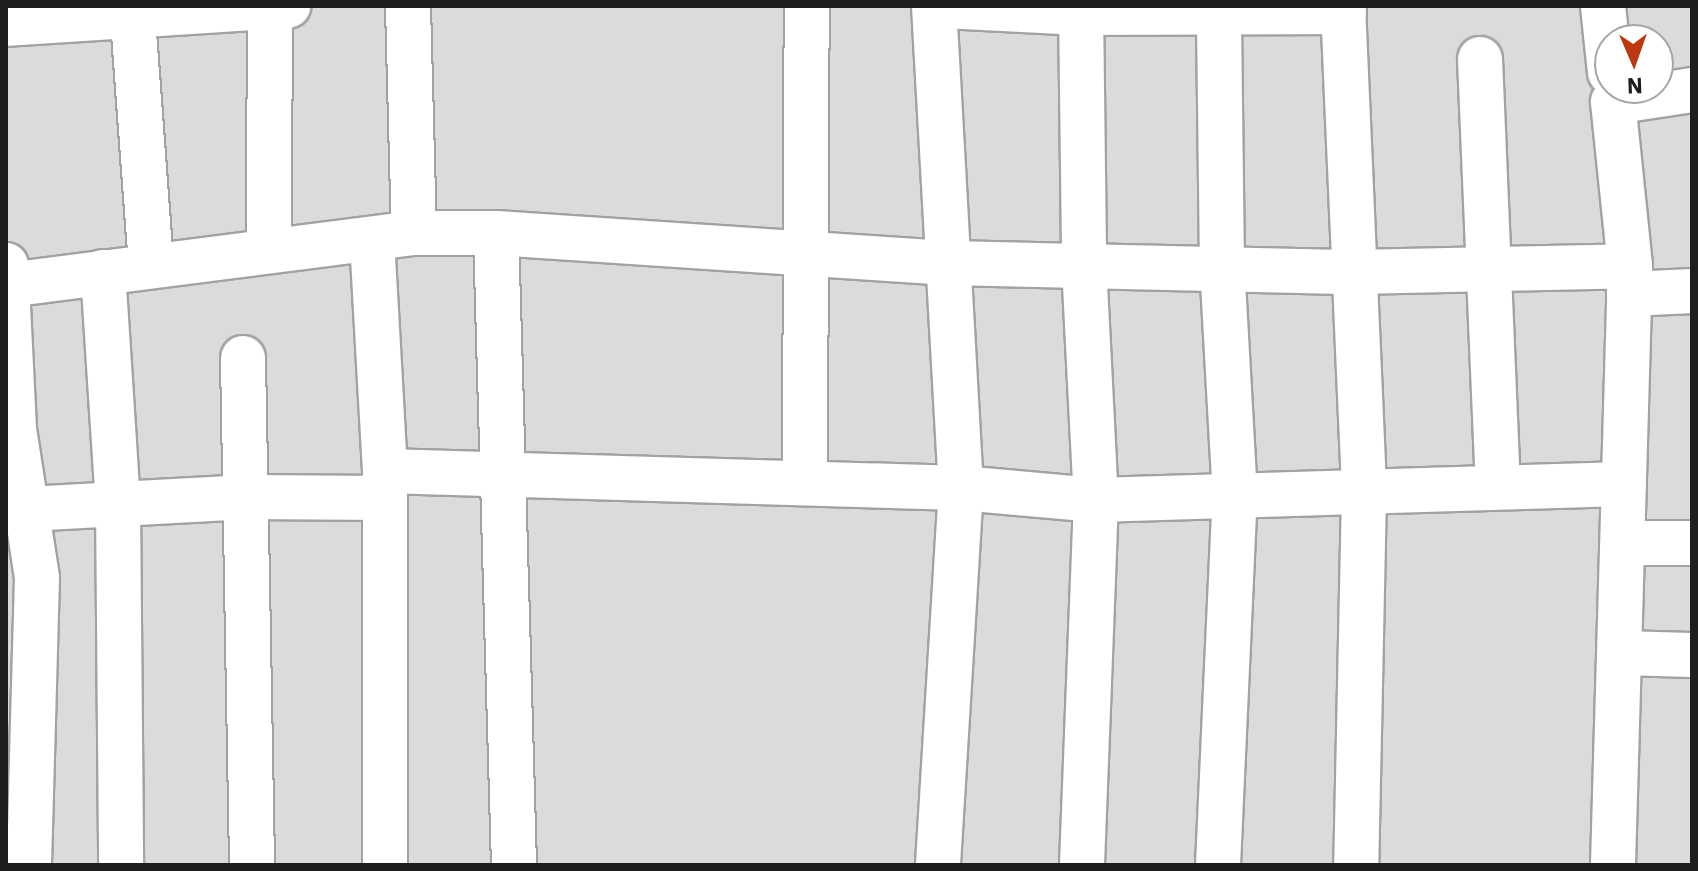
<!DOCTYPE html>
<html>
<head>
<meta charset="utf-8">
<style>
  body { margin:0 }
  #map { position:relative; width:1698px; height:871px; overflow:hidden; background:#eeede4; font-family:"IBM Plex Sans",sans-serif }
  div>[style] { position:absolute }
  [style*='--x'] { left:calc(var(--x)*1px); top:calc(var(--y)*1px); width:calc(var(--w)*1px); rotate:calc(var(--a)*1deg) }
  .residential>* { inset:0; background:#dcdbdb }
  .roads { filter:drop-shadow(2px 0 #a2a2a2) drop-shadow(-2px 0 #a2a2a2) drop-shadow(0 2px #a2a2a2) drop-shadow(0 -2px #a2a2a2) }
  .minor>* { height:44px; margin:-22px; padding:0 22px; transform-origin:22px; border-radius:22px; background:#fff }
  span { translate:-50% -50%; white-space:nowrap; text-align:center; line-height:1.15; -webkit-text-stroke:7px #fff; paint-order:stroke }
  .frame { position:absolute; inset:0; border:8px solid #1e1e1e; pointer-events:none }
  .north { position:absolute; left:1594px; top:24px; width:80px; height:80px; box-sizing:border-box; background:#fff; border:2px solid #a5a5a5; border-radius:50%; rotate:178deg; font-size:22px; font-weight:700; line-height:32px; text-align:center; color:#1e1e1e }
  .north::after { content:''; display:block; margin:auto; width:28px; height:36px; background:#bb3810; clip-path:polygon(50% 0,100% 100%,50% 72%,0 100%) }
</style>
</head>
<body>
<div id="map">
  <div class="residential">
    <div style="clip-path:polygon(evenodd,6px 6px,1692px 6px,1692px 865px,6px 865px,6px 6px,1610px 40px,1658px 40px,1658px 88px,1610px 88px,1610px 40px)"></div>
  </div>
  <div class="roads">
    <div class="minor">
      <div style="--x:132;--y:6;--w:260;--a:85.8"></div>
      <div style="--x:408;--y:6;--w:227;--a:88.5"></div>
      <div style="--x:934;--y:6;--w:483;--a:86.8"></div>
      <div style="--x:961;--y:488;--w:378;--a:93.5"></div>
      <div style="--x:944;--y:6;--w:137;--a:2.9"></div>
      <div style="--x:1081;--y:13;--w:263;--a:-0.2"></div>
      <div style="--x:1081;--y:6;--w:259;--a:89.3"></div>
      <div style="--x:1084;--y:265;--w:235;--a:87.1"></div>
      <div style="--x:1096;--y:500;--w:365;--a:92.2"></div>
      <div style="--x:1343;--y:6;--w:488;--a:87.5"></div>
      <div style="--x:1364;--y:494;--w:371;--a:91.2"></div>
      <div style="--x:1603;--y:6;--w:67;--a:84"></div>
      <div style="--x:6;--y:24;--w:283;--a:-3.7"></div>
      <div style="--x:1480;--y:59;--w:426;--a:87.6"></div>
      <div style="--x:496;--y:233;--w:632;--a:88.37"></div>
      <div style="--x:372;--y:239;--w:232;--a:86.8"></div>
      <div style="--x:385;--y:471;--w:394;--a:90"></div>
      <div style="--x:269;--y:248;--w:242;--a:-89.8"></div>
      <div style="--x:6;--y:265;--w:164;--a:87.2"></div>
      <div style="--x:14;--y:429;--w:151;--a:81.2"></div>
      <div style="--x:37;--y:578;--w:287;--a:91.6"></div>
      <div style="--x:103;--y:272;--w:232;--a:86.3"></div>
      <div style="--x:118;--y:504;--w:361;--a:89.5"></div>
      <div style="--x:8;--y:285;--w:409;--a:-7.3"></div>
      <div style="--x:414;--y:233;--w:82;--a:0"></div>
      <div style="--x:496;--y:233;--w:454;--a:3.8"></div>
      <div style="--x:949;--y:263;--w:405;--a:1.3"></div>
      <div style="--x:1354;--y:272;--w:276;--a:-1.2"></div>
      <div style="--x:1629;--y:294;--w:63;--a:-2.7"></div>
      <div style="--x:243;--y:358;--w:507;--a:88.98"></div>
      <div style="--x:385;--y:471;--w:576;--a:1.69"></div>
      <div style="--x:961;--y:488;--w:136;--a:5.1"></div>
      <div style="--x:1096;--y:500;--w:528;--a:-1.74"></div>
      <div style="--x:805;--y:482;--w:476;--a:-89.8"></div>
      <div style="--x:27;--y:509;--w:221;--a:-3.1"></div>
      <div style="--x:248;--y:497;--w:137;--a:0.4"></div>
      <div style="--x:1624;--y:543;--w:68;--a:0"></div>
      <div style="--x:1621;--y:653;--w:71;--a:1.6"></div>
      <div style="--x:1218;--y:865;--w:368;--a:-87.4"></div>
      <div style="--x:1235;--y:497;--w:230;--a:-93.2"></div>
      <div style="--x:1222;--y:267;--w:261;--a:-90.7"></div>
      <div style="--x:1613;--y:865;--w:599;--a:-88.37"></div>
      <div style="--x:1630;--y:266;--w:165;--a:-95.9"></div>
      <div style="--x:1613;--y:102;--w:80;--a:-8.6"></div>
    </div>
  </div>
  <div class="frame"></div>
  <div class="north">N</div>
</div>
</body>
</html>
